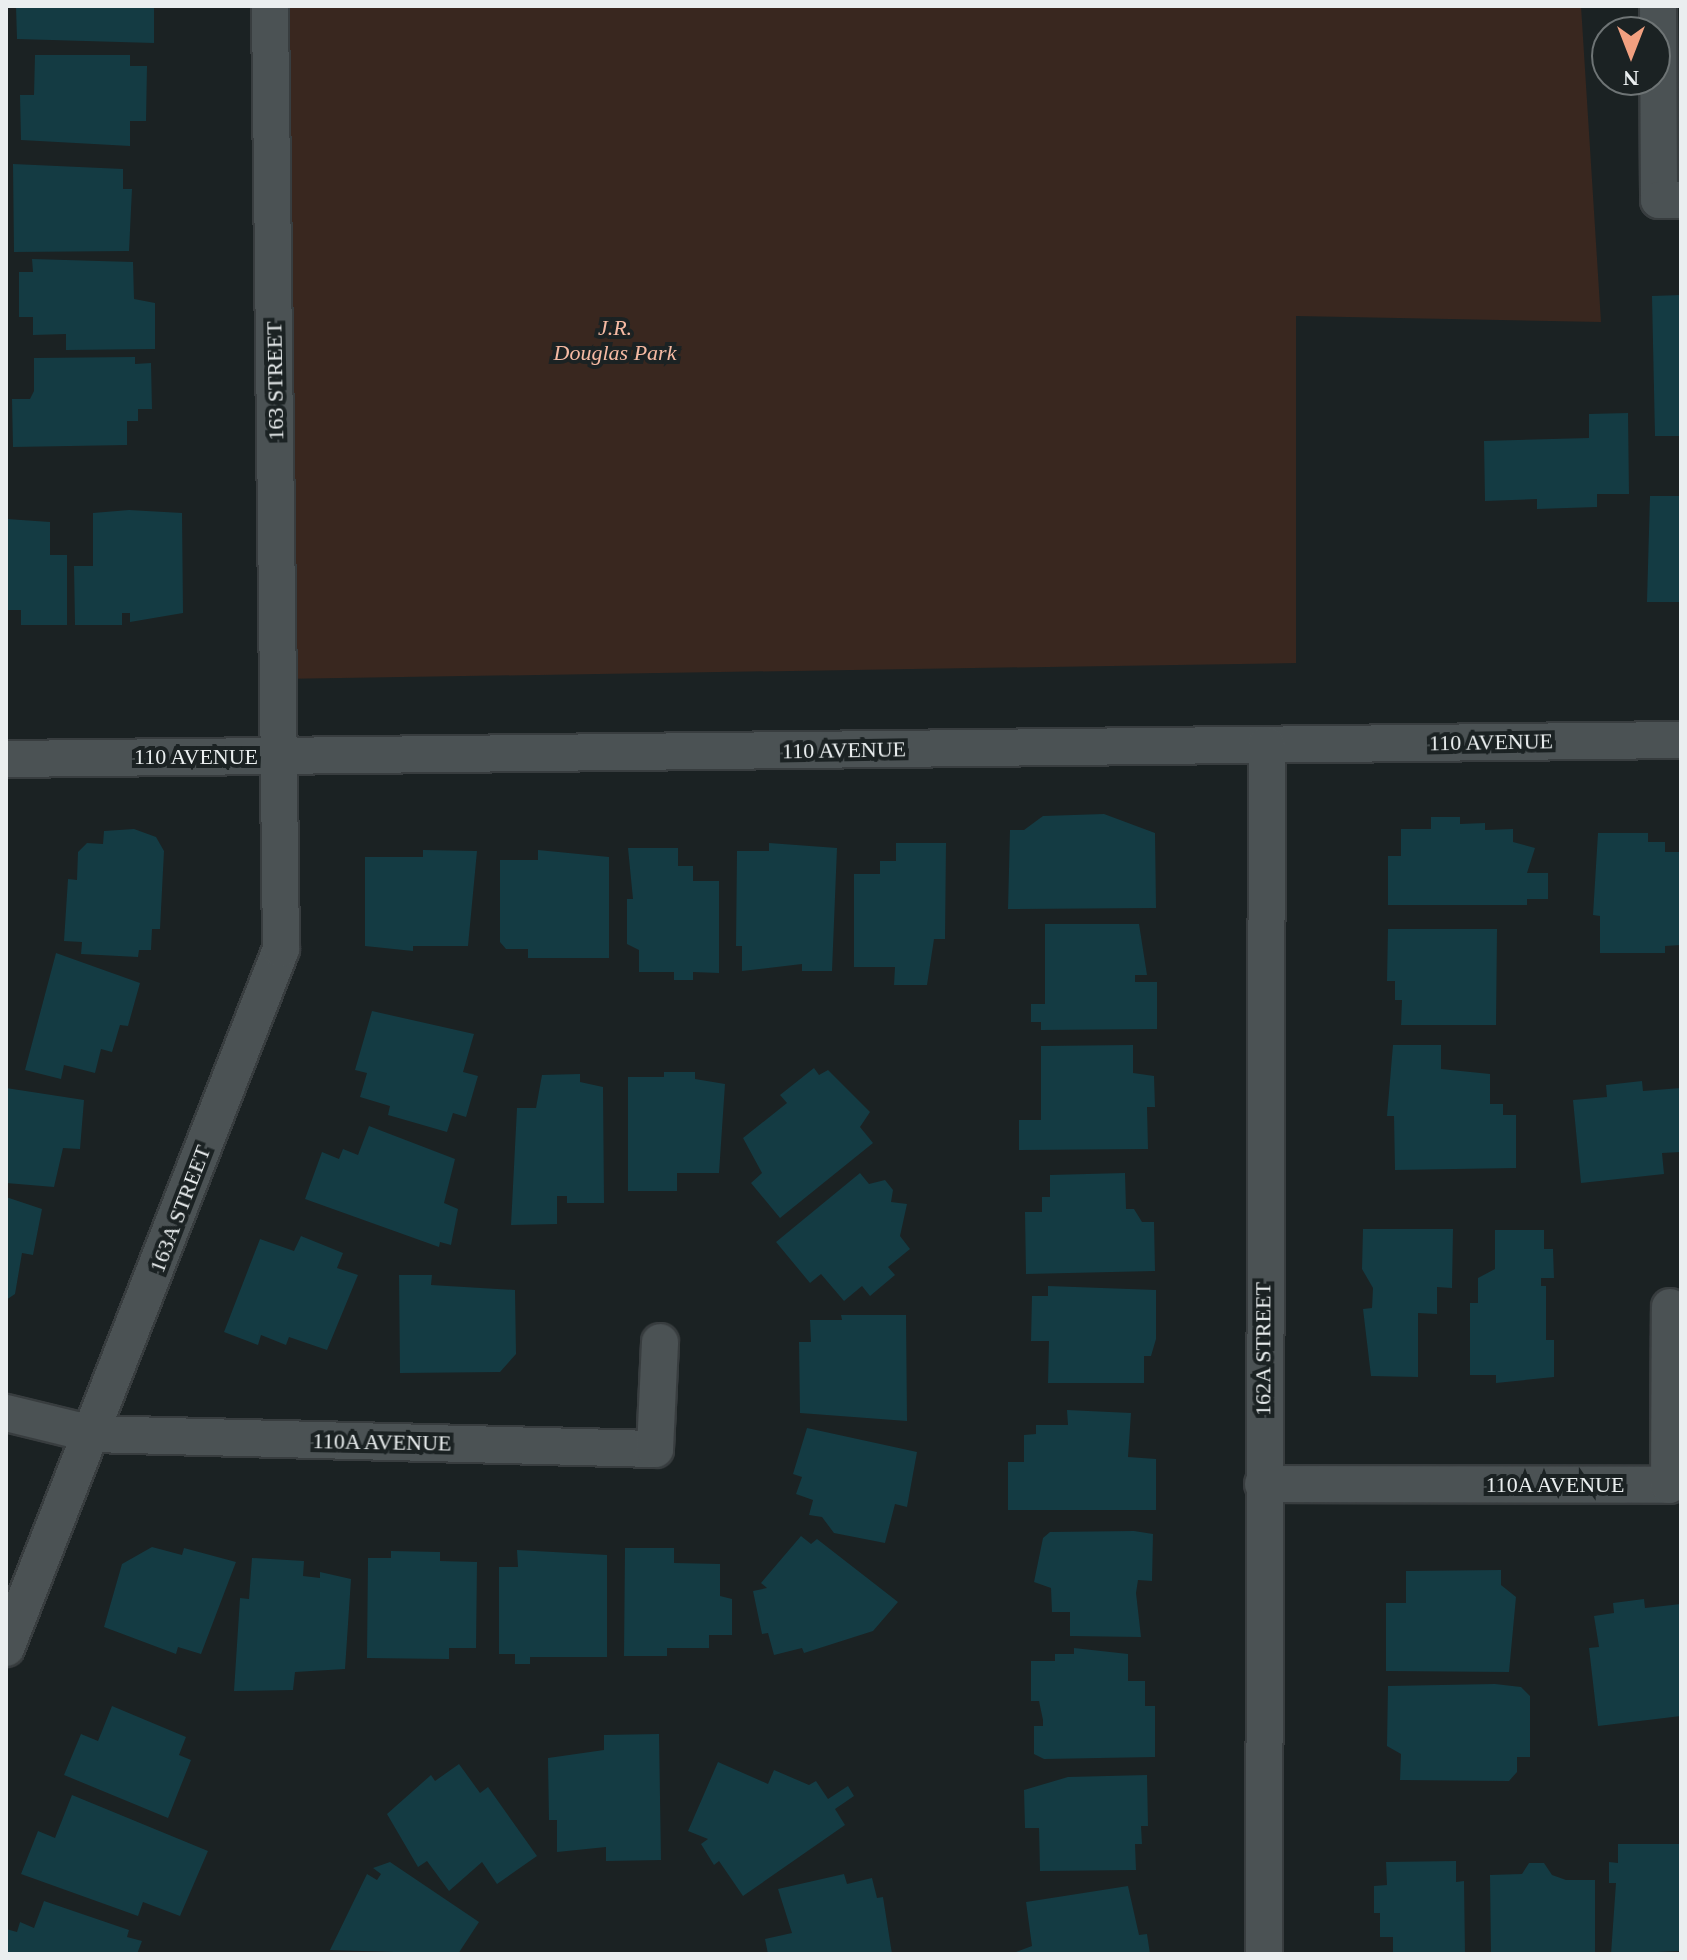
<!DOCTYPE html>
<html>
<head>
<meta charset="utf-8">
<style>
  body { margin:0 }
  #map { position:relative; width:1687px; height:1960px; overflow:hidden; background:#1b2223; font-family:Georgia,serif }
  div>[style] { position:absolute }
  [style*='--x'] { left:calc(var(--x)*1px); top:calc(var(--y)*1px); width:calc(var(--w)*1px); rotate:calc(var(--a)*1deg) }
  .green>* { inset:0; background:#39271f }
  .building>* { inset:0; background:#143b43 }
  .roads { filter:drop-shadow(2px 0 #383d3f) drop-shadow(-2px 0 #383d3f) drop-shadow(0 2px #383d3f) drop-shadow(0 -2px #383d3f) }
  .street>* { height:36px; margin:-18px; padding:0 18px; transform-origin:18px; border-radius:18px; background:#4b5254 }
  span { translate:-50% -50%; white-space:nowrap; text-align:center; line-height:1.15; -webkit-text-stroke:8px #1b2223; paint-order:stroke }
  .park-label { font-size:22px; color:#f5baa3; font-style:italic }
  .street-label { font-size:22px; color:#eaeeef }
  .frame { position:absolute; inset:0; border:8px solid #eaeeef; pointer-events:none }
  .north { position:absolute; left:1591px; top:16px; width:80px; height:80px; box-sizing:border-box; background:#1b2223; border:2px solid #6e7475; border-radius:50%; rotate:180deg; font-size:22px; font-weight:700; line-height:32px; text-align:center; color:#eaeeef }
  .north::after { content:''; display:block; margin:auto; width:28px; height:36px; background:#f2a080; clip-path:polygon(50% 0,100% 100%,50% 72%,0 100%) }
</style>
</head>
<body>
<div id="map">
  <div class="green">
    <div style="clip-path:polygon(279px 6px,1581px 6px,1601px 322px,1296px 316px,1296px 663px,278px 679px)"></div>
  </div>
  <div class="building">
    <div style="clip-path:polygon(16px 6px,154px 6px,154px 43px,17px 39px)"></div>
    <div style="clip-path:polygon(35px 55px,130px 55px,130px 66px,147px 66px,146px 121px,130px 121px,130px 146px,21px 140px,20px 95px,34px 95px)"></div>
    <div style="clip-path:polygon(13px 164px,123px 169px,123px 189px,132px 189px,129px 251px,14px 252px)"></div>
    <div style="clip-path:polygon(32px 259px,133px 262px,134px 299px,155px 303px,155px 349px,66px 350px,66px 334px,33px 335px,33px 317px,19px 317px,19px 272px,33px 272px)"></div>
    <div style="clip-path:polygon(1681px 295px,1681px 436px,1655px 436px,1652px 296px)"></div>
    <div style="clip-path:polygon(135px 357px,135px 364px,151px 363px,152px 409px,138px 409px,138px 421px,127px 421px,127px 445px,13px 447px,12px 399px,30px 399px,34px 391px,34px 358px)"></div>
    <div style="clip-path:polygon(1628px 413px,1629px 494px,1597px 494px,1597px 507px,1537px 509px,1537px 499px,1485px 501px,1484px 441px,1589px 438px,1589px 414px)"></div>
    <div style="clip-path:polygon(1650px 496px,1681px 496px,1681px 602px,1647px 602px)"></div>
    <div style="clip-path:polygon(129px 510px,182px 513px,183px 613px,130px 622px,130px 613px,122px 613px,122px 625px,75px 625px,74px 566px,93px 566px,93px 513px)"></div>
    <div style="clip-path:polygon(7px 519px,50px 522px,50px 555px,67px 555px,67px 625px,21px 625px,21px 610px,6px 610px)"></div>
    <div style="clip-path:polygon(1104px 814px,1155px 833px,1156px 908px,1008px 909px,1010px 830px,1024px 830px,1043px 816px)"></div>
    <div style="clip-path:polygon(1431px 817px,1460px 817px,1460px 824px,1485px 823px,1485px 830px,1513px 829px,1513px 842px,1535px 848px,1527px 873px,1548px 873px,1548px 899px,1527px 899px,1527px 905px,1388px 905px,1388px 856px,1401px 856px,1401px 829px,1431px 829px)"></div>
    <div style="clip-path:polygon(134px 829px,156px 837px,164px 851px,160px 929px,152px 929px,151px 950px,139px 950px,138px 957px,81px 954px,82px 942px,64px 941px,68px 879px,77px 880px,78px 852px,87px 843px,103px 844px,104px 831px)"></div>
    <div style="clip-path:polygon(1598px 833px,1648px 833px,1648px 842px,1665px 842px,1665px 852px,1681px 852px,1681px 945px,1665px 946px,1665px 953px,1600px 953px,1600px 916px,1593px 915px)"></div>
    <div style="clip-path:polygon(769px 843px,837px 848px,832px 971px,802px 971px,802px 964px,742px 971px,742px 946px,736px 946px,737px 851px,769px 851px)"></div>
    <div style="clip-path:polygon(896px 843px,946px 843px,945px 939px,934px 939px,927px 985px,894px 985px,895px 967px,854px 967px,854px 874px,880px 874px,880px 861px,896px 861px)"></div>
    <div style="clip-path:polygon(628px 848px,678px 848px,678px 866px,693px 866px,693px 881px,719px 881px,719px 973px,693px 972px,693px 980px,674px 980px,674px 972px,639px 972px,639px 950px,627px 944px,627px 899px,633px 899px)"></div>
    <div style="clip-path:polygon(423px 850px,477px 851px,468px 946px,413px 946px,413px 951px,365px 946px,365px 857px,423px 857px)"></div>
    <div style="clip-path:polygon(538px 850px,609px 857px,609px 958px,528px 958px,528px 949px,506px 949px,500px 942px,500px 860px,538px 860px)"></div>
    <div style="clip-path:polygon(1045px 924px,1139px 924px,1147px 975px,1135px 975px,1135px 982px,1157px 982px,1157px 1029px,1041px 1030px,1041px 1022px,1031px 1022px,1031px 1004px,1045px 1004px)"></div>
    <div style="clip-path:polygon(1388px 929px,1497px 929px,1496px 1025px,1401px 1025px,1402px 1000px,1395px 1000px,1395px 981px,1387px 981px)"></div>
    <div style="clip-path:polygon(56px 953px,140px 983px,128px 1026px,120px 1025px,112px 1052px,101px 1049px,95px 1073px,64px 1065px,61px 1079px,25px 1070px)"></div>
    <div style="clip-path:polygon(372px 1011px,474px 1034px,463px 1072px,478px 1076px,466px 1117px,453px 1113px,447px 1132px,388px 1115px,390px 1106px,360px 1097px,367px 1073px,355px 1070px)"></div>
    <div style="clip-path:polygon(1133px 1045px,1133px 1073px,1154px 1076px,1155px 1107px,1147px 1107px,1148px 1149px,1019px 1150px,1019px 1120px,1041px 1120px,1041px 1046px)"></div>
    <div style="clip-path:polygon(1393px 1045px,1441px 1045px,1441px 1069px,1490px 1074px,1490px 1104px,1503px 1104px,1503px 1115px,1516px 1115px,1516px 1168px,1395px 1170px,1394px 1116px,1387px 1116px)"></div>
    <div style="clip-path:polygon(814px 1068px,819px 1075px,828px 1070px,870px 1112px,860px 1127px,873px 1143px,780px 1218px,751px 1183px,762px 1173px,743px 1138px,787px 1103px,780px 1095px)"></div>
    <div style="clip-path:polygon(664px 1072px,695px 1072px,695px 1079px,725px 1084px,719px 1173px,677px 1173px,677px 1191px,628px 1191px,628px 1077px,664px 1077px)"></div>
    <div style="clip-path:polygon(580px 1074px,580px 1082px,603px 1087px,604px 1203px,567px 1203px,567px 1196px,557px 1196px,557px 1224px,511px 1225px,517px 1108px,536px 1108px,542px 1075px)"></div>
    <div style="clip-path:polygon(1642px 1081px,1643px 1091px,1681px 1088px,1681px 1152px,1662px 1153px,1664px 1174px,1581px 1183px,1573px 1100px,1607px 1097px,1606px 1085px)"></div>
    <div style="clip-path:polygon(6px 1088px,84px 1100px,80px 1149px,63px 1148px,54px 1187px,6px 1183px)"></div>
    <div style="clip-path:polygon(369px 1126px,455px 1159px,444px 1203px,458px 1209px,451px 1245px,440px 1242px,439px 1247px,305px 1199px,322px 1152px,339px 1159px,343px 1149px,358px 1155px)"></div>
    <div style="clip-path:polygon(860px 1173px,869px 1184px,885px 1180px,893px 1190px,891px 1202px,907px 1204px,900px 1236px,910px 1249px,888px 1267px,895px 1275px,870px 1296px,862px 1286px,844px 1301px,821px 1274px,810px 1283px,776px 1242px)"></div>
    <div style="clip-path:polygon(1125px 1173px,1126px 1209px,1134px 1209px,1142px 1222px,1154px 1222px,1155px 1271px,1026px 1274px,1025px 1212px,1042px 1212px,1042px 1197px,1050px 1197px,1050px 1175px)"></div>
    <div style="clip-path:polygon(6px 1197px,42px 1209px,33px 1255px,22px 1253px,15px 1294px,6px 1300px)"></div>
    <div style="clip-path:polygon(1363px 1229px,1453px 1229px,1452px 1288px,1437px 1287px,1437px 1314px,1418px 1313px,1418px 1377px,1371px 1376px,1363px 1309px,1372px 1308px,1373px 1288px,1362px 1269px)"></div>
    <div style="clip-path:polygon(1495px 1230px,1544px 1230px,1544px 1249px,1553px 1249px,1554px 1278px,1541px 1278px,1541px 1286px,1546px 1286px,1546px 1340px,1554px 1340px,1554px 1377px,1496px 1383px,1496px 1375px,1470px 1375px,1470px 1303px,1478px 1303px,1478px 1278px,1495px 1269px)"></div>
    <div style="clip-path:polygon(301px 1236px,343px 1253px,337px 1268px,358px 1275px,327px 1350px,289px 1337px,286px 1345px,261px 1335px,258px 1345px,224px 1332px,260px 1239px,294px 1251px)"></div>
    <div style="clip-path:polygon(399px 1275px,432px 1275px,431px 1285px,515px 1290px,516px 1354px,500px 1372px,400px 1373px)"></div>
    <div style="clip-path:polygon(1048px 1286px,1156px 1290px,1156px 1339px,1151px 1356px,1144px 1356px,1144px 1383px,1048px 1383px,1049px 1341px,1031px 1341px,1032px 1296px,1048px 1296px)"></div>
    <div style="clip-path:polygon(841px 1315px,906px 1315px,907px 1421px,800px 1413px,799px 1342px,811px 1342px,810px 1320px,842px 1320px)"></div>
    <div style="clip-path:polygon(1067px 1410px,1131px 1413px,1128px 1457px,1156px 1459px,1156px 1510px,1008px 1510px,1008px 1462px,1024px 1462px,1024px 1435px,1036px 1434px,1036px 1425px,1068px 1425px)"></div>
    <div style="clip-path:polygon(807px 1428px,917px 1452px,907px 1507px,895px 1504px,885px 1543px,834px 1533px,822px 1517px,809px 1515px,813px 1500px,796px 1494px,802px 1477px,793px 1474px)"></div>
    <div style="clip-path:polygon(1134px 1531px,1153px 1534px,1152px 1581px,1138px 1580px,1136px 1593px,1141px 1637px,1070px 1636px,1070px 1612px,1052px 1612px,1051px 1588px,1034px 1582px,1043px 1538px,1050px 1532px)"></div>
    <div style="clip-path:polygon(801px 1536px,811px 1544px,817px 1539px,898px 1602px,873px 1631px,804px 1653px,802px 1648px,774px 1655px,768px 1633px,762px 1634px,753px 1591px,767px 1588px,761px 1583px)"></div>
    <div style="clip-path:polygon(152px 1547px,182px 1555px,184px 1548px,236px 1562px,201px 1654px,178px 1647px,176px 1654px,104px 1627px,122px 1564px)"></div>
    <div style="clip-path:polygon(625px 1548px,674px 1548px,674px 1563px,720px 1564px,720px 1596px,732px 1599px,732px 1635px,709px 1635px,709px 1648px,667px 1648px,667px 1656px,624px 1656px)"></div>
    <div style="clip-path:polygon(517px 1550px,607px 1555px,607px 1657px,530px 1657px,530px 1664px,515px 1664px,515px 1654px,499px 1654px,499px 1567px,518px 1567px)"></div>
    <div style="clip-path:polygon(391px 1551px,440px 1552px,440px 1561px,477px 1562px,476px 1648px,449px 1648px,449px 1659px,367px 1658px,368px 1558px,391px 1558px)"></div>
    <div style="clip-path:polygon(252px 1558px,304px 1561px,303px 1576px,320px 1578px,320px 1572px,351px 1579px,345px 1669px,295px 1672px,293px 1690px,234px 1691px,240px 1598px,249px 1599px)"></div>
    <div style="clip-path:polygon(1501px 1570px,1501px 1585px,1516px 1597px,1509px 1672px,1386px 1671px,1386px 1603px,1406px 1603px,1406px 1571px)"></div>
    <div style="clip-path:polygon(1644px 1599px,1645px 1608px,1681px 1604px,1681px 1716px,1598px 1726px,1589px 1648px,1599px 1647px,1594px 1616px,1614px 1613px,1613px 1603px)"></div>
    <div style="clip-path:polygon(1074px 1648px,1128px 1654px,1128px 1681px,1145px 1681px,1145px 1706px,1155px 1706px,1155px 1757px,1044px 1759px,1034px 1754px,1034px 1726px,1043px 1726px,1043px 1720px,1039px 1701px,1031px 1701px,1031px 1661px,1055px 1661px,1055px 1654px,1074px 1654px)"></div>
    <div style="clip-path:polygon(1495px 1684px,1521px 1687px,1530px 1696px,1530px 1757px,1517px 1757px,1517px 1772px,1509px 1781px,1400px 1780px,1401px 1754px,1387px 1746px,1388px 1686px)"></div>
    <div style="clip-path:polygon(112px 1706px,186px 1737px,179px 1755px,191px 1760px,168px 1818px,64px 1775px,81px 1734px,98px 1741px)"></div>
    <div style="clip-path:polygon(659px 1734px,661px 1860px,606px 1861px,606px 1847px,557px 1852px,557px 1820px,549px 1820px,548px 1758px,604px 1750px,604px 1735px)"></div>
    <div style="clip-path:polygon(718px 1762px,768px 1784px,774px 1770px,809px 1785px,816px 1781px,828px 1799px,848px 1786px,854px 1796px,835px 1809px,845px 1825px,743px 1896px,719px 1861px,714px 1865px,701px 1844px,708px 1839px,688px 1831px)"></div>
    <div style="clip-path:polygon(459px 1764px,480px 1793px,488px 1787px,537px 1856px,497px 1884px,482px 1862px,449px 1891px,427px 1861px,418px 1867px,387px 1814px,431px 1775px,435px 1781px)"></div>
    <div style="clip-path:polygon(1147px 1775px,1148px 1826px,1141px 1826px,1142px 1844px,1135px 1844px,1136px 1870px,1040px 1871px,1039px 1828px,1025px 1828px,1024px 1790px,1068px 1777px)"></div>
    <div style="clip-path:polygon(72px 1795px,208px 1851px,180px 1916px,143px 1902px,138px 1916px,21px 1874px,38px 1831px,55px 1838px)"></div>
    <div style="clip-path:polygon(1618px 1844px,1681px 1844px,1681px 1951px,1611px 1954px,1616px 1883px,1609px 1883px,1609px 1862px,1618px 1863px)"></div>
    <div style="clip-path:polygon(1456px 1861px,1456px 1882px,1464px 1881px,1465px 1954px,1393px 1954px,1393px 1937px,1380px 1937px,1380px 1913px,1374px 1913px,1374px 1886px,1387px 1885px,1386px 1862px)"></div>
    <div style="clip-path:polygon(390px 1862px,479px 1922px,458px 1954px,330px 1950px,367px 1874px,377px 1880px,381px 1874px,373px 1868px)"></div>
    <div style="clip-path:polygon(1529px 1863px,1544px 1863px,1552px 1875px,1566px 1880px,1595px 1880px,1595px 1954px,1491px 1954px,1490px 1875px,1522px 1874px)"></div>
    <div style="clip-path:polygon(844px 1874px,847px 1884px,872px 1878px,877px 1898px,883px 1897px,892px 1954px,768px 1954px,765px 1939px,792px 1933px,778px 1889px)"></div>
    <div style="clip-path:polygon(1128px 1886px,1139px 1935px,1147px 1934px,1150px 1954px,1011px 1954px,1032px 1946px,1026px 1902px)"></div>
    <div style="clip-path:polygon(44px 1901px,129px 1930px,127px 1937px,142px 1941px,137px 1954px,6px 1954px,6px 1929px,17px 1932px,20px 1922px,34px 1928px)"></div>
  </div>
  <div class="roads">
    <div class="street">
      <div style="--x:1658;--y:6;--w:194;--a:89.7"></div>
      <div style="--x:1659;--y:200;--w:22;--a:0"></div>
      <div style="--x:6;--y:759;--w:1675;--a:-0.65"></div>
      <div style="--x:6;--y:1413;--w:89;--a:13.7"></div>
      <div style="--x:92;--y:1434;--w:563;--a:1.53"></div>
      <div style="--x:655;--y:1449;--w:107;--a:-87.3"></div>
      <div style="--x:1263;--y:1484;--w:406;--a:0.1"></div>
      <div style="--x:1669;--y:1485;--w:178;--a:-89.7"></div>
      <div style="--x:6;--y:1648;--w:751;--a:-68.52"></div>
      <div style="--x:281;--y:949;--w:943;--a:-90.67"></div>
      <div style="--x:1264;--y:1954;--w:1209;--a:-89.86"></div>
    </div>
  </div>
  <div class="park-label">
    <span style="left:615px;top:340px">J.R.<br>Douglas Park</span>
  </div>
  <div class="street-label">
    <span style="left:275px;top:381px;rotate:-91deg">163 STREET</span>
    <span style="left:1491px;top:742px;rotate:-1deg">110 AVENUE</span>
    <span style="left:844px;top:750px;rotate:-1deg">110 AVENUE</span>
    <span style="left:196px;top:757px">110 AVENUE</span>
    <span style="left:180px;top:1209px;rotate:-69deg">163A STREET</span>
    <span style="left:1263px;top:1349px;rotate:-90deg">162A STREET</span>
    <span style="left:382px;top:1442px;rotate:1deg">110A AVENUE</span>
    <span style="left:1555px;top:1485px">110A AVENUE</span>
  </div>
  <div class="frame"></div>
  <div class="north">N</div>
</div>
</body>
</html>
